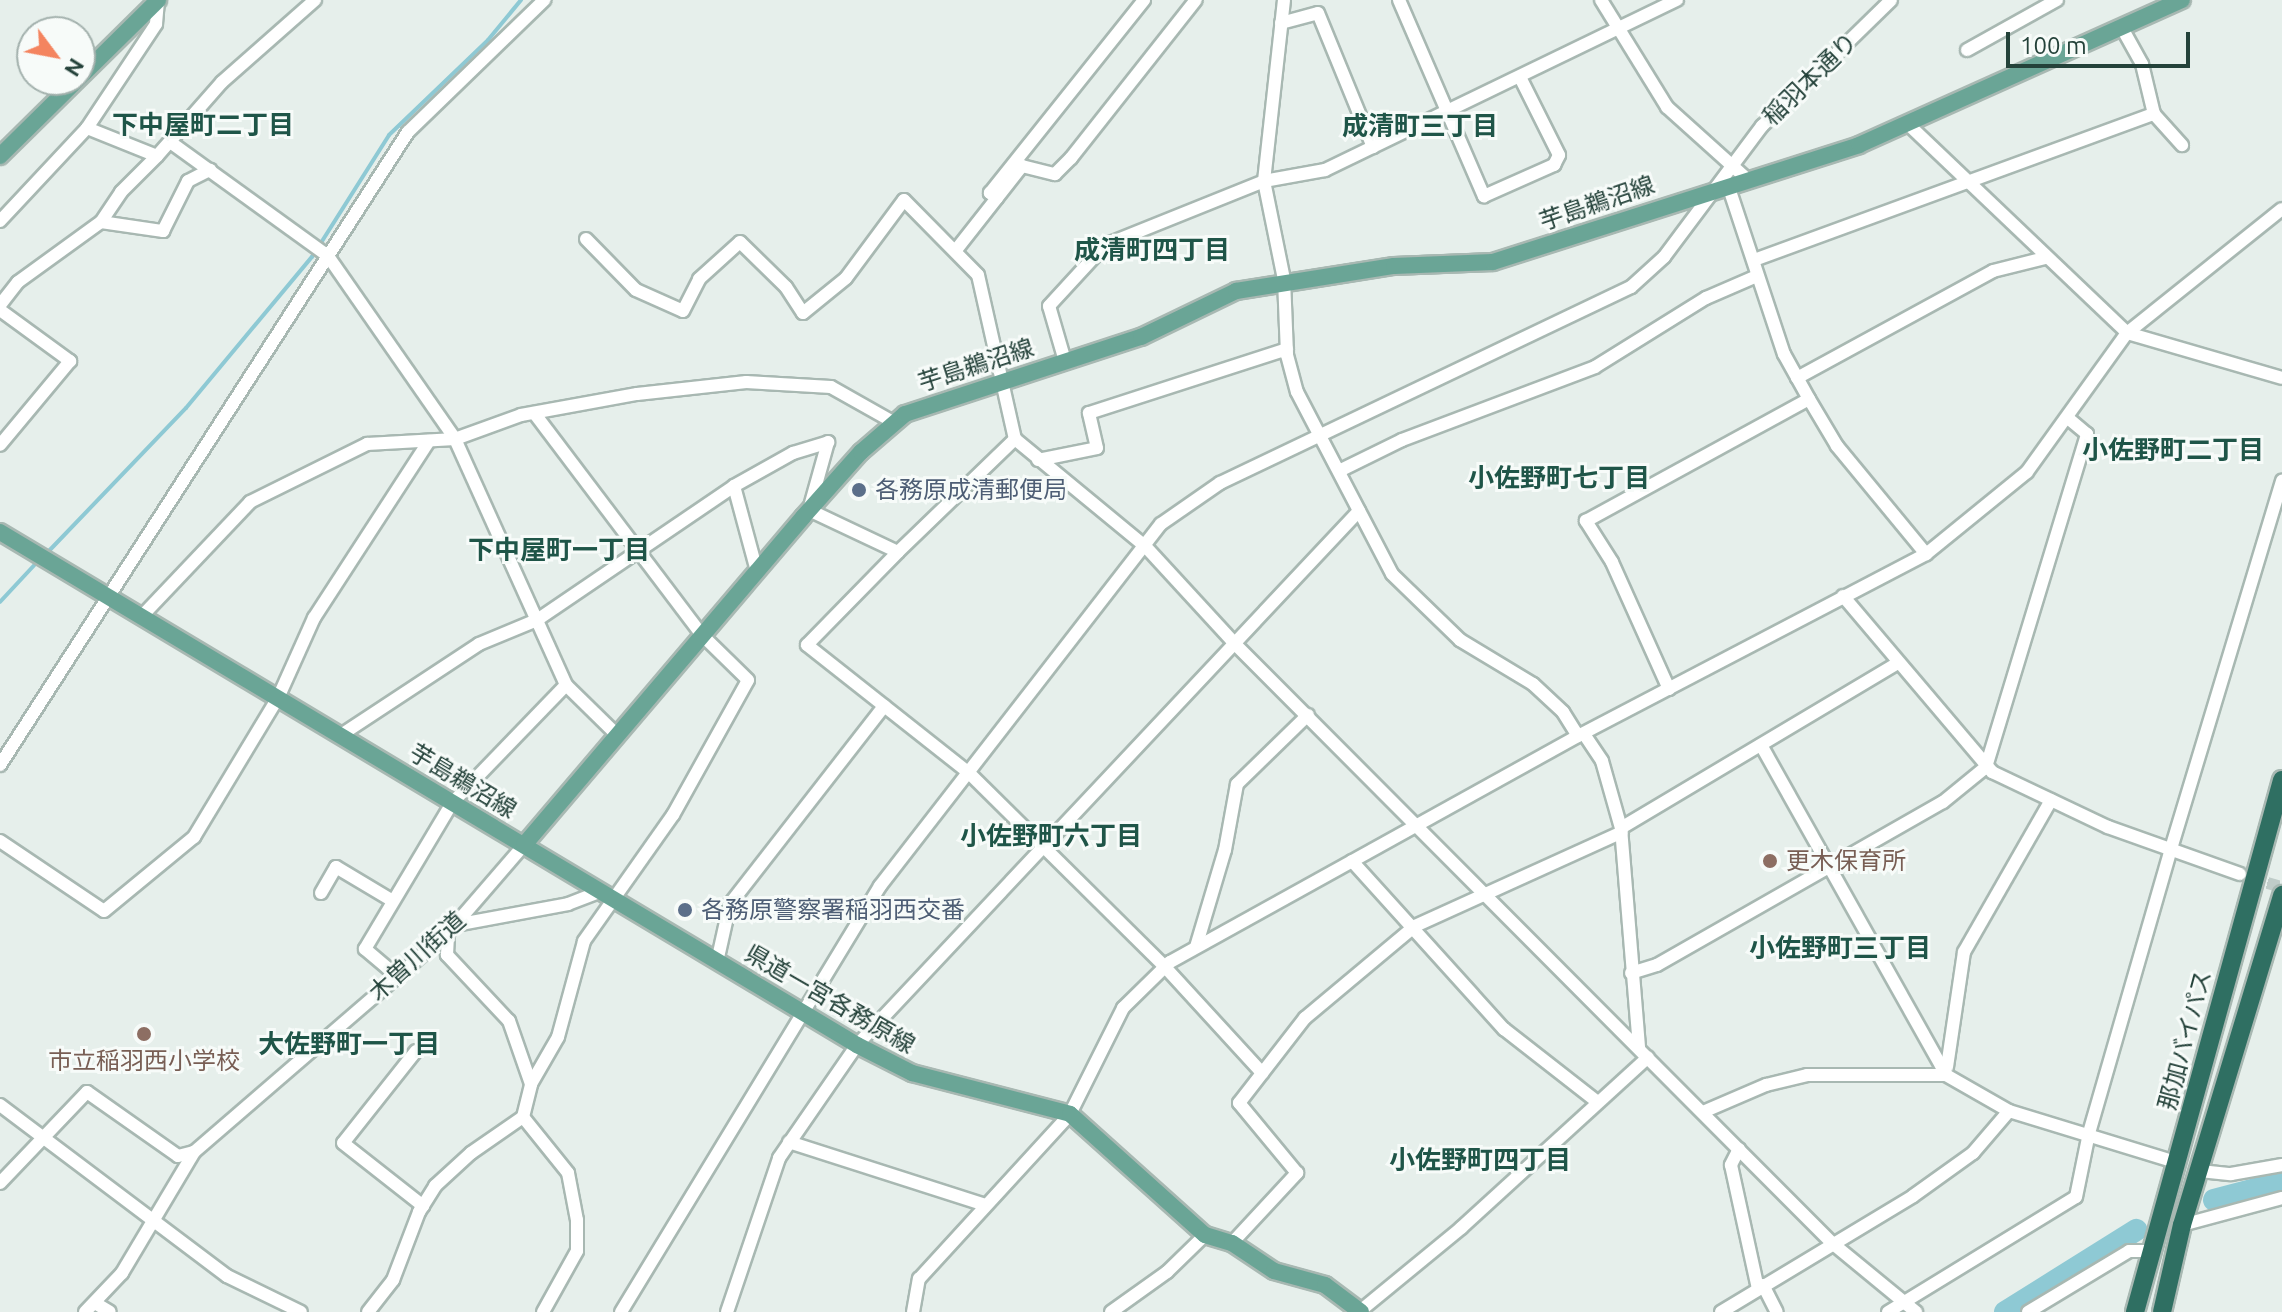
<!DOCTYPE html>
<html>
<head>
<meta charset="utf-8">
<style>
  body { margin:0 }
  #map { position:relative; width:2282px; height:1312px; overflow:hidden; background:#e6efeb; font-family:Ubuntu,"Noto Sans JP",sans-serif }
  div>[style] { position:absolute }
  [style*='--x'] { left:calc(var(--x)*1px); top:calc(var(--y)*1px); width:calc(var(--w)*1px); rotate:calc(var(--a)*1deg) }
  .stream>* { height:4px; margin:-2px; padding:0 2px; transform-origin:2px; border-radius:2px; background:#8ec9d4 }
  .river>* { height:22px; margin:-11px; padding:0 11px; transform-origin:11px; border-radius:11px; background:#8ec9d4 }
  .minor-tunnel>* { height:12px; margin-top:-6px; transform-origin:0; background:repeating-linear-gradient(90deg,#bfccc8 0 12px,transparent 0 18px) }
  .roads { filter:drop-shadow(2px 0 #a8b8b2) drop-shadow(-2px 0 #a8b8b2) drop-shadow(0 2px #a8b8b2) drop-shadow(0 -2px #a8b8b2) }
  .minor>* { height:12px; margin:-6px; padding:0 6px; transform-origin:6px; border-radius:6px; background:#fff }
  .major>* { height:16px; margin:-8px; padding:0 8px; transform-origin:8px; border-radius:8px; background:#6aa596 }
  .highway>* { height:18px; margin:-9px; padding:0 9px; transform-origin:9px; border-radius:9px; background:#2f6f62 }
  .dots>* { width:22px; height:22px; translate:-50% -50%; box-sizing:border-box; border:4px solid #f7fbf9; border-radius:50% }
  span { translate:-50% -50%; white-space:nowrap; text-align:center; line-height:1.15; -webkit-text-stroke:6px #f7fbf9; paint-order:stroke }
  .street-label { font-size:24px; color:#24423a }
  .service-label { font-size:24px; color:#4e5e75 }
  .left { translate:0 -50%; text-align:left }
  .education-label { font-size:24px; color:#785e54 }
  .neighbourhood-label { font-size:26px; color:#1f5548; font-weight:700 }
  .north { position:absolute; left:16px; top:16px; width:80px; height:80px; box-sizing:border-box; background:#f7fbf9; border:2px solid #a3b1ad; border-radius:50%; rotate:122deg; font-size:22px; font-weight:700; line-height:32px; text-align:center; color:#24423a }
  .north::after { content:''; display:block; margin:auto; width:28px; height:36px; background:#f4845f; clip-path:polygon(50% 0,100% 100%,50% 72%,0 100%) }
  .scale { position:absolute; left:2006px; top:32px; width:184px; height:36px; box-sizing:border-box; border:4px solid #24423a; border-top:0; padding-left:10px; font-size:24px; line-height:28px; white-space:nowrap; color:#24423a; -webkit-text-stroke:6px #f7fbf9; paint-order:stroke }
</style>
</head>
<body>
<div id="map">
  <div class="stream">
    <div style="--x:46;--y:554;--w:202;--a:-46.2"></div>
    <div style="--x:186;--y:408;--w:197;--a:-50.2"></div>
    <div style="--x:312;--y:257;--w:144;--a:-57.7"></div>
    <div style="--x:389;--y:135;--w:137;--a:-43.8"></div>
    <div style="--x:488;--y:40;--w:52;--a:-50.5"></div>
    <div style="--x:0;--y:602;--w:57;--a:-47.1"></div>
  </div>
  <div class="river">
    <div style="--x:2214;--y:1200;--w:70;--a:-14.8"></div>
    <div style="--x:2005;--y:1312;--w:155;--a:-32"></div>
  </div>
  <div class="minor-tunnel">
    <div style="--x:2250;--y:878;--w:33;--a:16"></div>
  </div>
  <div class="roads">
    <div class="minor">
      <div style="--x:1284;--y:0;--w:182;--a:96.3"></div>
      <div style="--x:1264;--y:181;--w:100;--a:78.5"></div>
      <div style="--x:1284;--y:279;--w:76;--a:87.7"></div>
      <div style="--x:1287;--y:355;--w:38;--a:75"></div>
      <div style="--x:1297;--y:392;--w:205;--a:62.4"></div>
      <div style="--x:1392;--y:574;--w:95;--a:44.1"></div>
      <div style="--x:1460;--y:640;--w:85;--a:31.1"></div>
      <div style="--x:1533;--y:684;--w:41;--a:43"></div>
      <div style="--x:1563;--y:712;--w:28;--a:58"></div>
      <div style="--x:1399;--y:0;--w:214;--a:66.6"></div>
      <div style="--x:1484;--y:196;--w:77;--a:-23.9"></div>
      <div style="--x:1554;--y:165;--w:11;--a:-63"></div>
      <div style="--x:1559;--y:155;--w:87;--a:-116.6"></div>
      <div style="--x:1601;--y:0;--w:126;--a:58.3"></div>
      <div style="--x:1667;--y:107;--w:108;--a:42"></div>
      <div style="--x:1281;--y:23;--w:38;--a:-15"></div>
      <div style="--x:1318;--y:13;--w:145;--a:67.7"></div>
      <div style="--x:2122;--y:28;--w:41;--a:60.9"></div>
      <div style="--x:2142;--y:64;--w:51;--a:76.5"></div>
      <div style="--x:2154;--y:114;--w:42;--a:47.9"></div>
      <div style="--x:1967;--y:50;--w:103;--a:-29.1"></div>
      <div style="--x:1910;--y:126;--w:300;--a:43.6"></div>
      <div style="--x:2127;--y:333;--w:161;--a:16.2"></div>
      <div style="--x:87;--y:128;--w:125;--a:-56.4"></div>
      <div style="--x:156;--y:24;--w:23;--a:-85"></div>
      <div style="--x:170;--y:142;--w:195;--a:35.8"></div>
      <div style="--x:328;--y:256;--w:223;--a:55.2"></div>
      <div style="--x:455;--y:439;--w:270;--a:65.7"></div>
      <div style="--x:566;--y:685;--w:71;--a:44.4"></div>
      <div style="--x:1728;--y:185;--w:178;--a:71.7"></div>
      <div style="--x:1784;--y:354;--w:51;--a:60.9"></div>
      <div style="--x:1809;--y:399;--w:55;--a:59.2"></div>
      <div style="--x:1837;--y:446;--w:140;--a:50.5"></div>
      <div style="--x:997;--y:198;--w:9;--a:-144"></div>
      <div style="--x:990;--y:193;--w:247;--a:-51.4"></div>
      <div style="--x:0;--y:221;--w:127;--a:-46.9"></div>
      <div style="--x:87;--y:128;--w:75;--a:21.8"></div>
      <div style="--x:157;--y:156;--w:98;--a:-48.7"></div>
      <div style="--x:222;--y:82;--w:124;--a:-41.4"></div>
      <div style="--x:101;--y:222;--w:63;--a:8.3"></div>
      <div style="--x:163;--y:231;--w:56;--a:-63.4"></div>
      <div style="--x:188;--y:181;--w:25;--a:-27"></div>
      <div style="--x:586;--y:239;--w:71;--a:45.6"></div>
      <div style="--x:636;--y:290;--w:51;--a:24.1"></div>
      <div style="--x:683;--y:311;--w:36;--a:-63"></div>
      <div style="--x:699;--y:279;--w:55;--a:-42.1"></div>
      <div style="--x:740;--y:242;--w:64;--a:44.4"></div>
      <div style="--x:786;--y:287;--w:31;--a:57"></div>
      <div style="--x:803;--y:313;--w:55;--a:-39.1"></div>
      <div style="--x:846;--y:278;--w:97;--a:-53.4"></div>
      <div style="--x:904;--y:200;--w:105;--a:45.4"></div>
      <div style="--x:978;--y:275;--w:168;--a:77.3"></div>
      <div style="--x:1015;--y:439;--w:170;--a:39.5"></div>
      <div style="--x:1146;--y:547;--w:133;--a:47.4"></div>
      <div style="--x:1236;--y:645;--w:844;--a:45.1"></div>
      <div style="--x:1832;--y:1243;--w:109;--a:39.4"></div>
      <div style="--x:956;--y:250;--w:107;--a:-51.8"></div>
      <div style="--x:1022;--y:166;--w:34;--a:14"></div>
      <div style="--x:1055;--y:174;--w:23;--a:-45"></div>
      <div style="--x:1071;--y:158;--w:201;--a:-51.7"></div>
      <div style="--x:1754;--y:260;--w:426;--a:-20.1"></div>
      <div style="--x:0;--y:305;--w:29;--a:-52"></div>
      <div style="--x:18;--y:282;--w:102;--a:-35.9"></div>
      <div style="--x:101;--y:222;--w:36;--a:-56"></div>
      <div style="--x:121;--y:192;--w:51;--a:-45"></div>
      <div style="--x:0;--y:310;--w:87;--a:36.1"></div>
      <div style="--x:70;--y:361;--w:109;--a:129.8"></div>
      <div style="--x:1065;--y:361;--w:57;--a:-106.2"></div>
      <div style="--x:1049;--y:306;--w:83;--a:-47.4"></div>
      <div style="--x:1105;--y:245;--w:171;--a:-21.9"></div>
      <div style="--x:1264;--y:181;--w:62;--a:-10.2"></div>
      <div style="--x:1325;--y:170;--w:391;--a:-25.8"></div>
      <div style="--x:1797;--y:378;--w:223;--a:-28.6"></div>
      <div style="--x:1993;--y:271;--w:54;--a:-14"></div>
      <div style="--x:1038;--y:460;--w:60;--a:-11.5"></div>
      <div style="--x:1097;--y:448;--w:36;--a:-103"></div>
      <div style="--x:1089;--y:413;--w:208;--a:-17.9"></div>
      <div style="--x:1339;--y:471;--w:70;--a:-26.2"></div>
      <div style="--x:1402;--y:440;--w:206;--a:-20.7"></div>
      <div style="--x:1595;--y:367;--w:131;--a:-31.9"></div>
      <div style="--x:1706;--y:298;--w:56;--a:-23.3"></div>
      <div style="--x:734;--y:486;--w:88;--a:74.9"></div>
      <div style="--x:898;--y:552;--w:163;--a:-44"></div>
      <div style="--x:1843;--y:596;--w:231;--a:49.7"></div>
      <div style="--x:1992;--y:772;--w:128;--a:25.4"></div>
      <div style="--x:2108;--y:827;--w:140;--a:19.6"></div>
      <div style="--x:142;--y:616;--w:157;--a:-46.5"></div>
      <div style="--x:250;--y:502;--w:131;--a:-26.4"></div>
      <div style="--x:367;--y:444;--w:88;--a:-3.3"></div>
      <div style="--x:455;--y:439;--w:70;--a:-20"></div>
      <div style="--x:521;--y:415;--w:118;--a:-10.3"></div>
      <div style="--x:637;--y:394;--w:110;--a:-6.3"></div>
      <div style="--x:746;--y:382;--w:85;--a:3.4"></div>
      <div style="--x:831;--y:387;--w:71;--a:29.4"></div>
      <div style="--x:1669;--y:689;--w:139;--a:-114.2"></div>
      <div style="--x:1612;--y:562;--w:49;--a:-122.4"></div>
      <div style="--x:1586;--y:521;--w:254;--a:-28.7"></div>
      <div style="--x:1584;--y:734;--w:32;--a:56"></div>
      <div style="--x:1602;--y:761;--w:70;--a:74.2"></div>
      <div style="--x:1621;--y:828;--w:221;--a:85.3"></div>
      <div style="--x:341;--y:735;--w:165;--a:-33.4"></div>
      <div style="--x:479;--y:644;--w:63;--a:-22.5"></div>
      <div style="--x:537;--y:620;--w:238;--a:-34.2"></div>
      <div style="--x:734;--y:486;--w:68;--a:-29.2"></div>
      <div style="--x:793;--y:453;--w:37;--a:-17"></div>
      <div style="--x:828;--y:442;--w:71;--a:105.6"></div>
      <div style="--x:809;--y:510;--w:98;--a:25.3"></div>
      <div style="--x:898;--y:552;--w:130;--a:134.4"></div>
      <div style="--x:807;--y:645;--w:206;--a:38.3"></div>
      <div style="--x:969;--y:773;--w:276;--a:44.7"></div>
      <div style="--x:1165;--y:967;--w:144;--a:47.5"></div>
      <div style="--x:1761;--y:745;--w:378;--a:60.7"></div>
      <div style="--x:0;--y:765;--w:753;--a:-57.2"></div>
      <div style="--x:408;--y:132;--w:190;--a:-44.1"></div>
      <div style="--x:1621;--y:828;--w:320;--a:-30.8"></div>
      <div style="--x:0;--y:841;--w:125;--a:33.9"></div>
      <div style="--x:104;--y:911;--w:117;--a:-39.4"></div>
      <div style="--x:194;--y:837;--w:162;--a:-58.9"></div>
      <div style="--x:278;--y:698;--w:88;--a:-65.8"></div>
      <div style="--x:314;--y:618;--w:211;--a:-57"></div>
      <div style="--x:1352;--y:861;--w:227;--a:47.9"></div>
      <div style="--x:1504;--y:1029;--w:115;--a:38"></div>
      <div style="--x:321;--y:893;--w:30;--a:-60"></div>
      <div style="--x:336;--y:867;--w:66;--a:30.8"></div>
      <div style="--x:455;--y:925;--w:115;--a:-10.5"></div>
      <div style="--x:568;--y:904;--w:33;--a:-21"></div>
      <div style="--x:1196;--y:947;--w:101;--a:-73.4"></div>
      <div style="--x:1225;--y:850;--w:67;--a:-79.7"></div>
      <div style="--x:1237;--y:784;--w:99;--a:-44.2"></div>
      <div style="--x:717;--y:962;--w:59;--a:-77.4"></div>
      <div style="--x:730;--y:904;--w:251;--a:-52.1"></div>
      <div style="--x:1631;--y:973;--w:27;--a:-17"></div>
      <div style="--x:1657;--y:965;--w:329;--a:-29.7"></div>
      <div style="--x:1943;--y:802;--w:55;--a:-39.1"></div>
      <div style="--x:1986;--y:767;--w:348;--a:-73.1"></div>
      <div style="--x:2087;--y:434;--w:26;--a:-140"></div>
      <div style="--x:397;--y:976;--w:42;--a:-139.8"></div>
      <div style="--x:365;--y:949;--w:170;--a:-59.2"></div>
      <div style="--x:452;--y:803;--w:164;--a:-46"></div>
      <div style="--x:416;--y:1051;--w:117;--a:128.4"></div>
      <div style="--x:343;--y:1143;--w:102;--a:38.2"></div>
      <div style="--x:1947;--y:1067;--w:116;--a:-81.6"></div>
      <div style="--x:1964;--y:952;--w:175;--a:-60.2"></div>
      <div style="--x:531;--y:1084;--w:54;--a:-60.1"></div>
      <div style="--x:558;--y:1037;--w:99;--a:-74.8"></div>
      <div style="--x:584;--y:941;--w:154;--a:-54.8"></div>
      <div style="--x:673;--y:815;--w:154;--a:-60.9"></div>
      <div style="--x:748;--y:680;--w:64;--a:-135.6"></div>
      <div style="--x:702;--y:635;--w:278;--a:-127.1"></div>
      <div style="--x:0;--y:1105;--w:284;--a:37"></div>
      <div style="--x:227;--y:1276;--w:82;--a:25.9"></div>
      <div style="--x:1703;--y:1112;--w:69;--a:-23.2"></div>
      <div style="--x:1766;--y:1085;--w:42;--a:-13.7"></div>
      <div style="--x:1807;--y:1075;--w:139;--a:0"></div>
      <div style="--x:1946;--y:1075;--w:73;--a:29.7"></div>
      <div style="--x:2009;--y:1111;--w:175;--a:17"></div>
      <div style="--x:523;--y:1117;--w:72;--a:51.2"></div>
      <div style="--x:568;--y:1173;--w:48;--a:79.2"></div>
      <div style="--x:577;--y:1220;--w:31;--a:90"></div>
      <div style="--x:577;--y:1251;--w:70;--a:119.1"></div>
      <div style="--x:789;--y:1142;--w:206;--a:17.8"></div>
      <div style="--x:1739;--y:1149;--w:18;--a:117"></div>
      <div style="--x:1731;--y:1165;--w:127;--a:77.7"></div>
      <div style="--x:2200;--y:1171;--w:31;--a:6"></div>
      <div style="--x:2231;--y:1174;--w:52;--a:-10"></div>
      <div style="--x:0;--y:1183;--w:126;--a:-46.3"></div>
      <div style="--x:87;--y:1092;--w:111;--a:35.1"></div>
      <div style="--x:178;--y:1156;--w:16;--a:-14"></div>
      <div style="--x:2182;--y:1225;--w:104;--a:-15.1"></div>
      <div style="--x:1232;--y:1243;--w:96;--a:-47.1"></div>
      <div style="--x:1297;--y:1173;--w:91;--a:-129.6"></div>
      <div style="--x:1239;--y:1103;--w:108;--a:-52.2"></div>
      <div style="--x:1305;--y:1018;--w:143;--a:-39.9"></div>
      <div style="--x:1415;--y:926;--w:227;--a:-24.4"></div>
      <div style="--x:1763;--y:1285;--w:30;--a:63"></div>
      <div style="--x:95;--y:1303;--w:17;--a:31"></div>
      <div style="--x:1360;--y:1311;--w:131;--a:-39.4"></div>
      <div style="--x:1461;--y:1228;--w:253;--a:-42.4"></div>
      <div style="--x:85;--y:1312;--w:54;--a:-46.5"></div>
      <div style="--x:122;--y:1273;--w:141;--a:-59.2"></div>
      <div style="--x:194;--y:1152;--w:335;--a:-40.8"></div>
      <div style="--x:448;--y:933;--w:116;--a:-49.2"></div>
      <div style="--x:368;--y:1312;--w:41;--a:-52"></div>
      <div style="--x:393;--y:1280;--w:73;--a:-69.1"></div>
      <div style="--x:419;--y:1212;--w:31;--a:-58"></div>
      <div style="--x:435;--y:1186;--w:49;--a:-42.5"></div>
      <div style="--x:471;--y:1153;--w:63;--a:-34.7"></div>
      <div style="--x:523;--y:1117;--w:34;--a:-76"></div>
      <div style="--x:531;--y:1084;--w:67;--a:-109.2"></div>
      <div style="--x:509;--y:1021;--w:91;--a:-133.2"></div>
      <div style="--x:447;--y:955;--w:22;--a:-87"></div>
      <div style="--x:621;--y:1312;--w:499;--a:-58.7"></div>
      <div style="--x:880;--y:886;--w:458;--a:-52.2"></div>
      <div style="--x:1161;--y:524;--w:72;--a:-34.8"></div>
      <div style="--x:1220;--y:483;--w:455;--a:-25.5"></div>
      <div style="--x:1631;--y:287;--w:45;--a:-42.3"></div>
      <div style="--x:1664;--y:257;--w:164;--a:-53.2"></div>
      <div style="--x:1762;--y:126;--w:180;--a:-44.3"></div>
      <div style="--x:727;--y:1312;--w:163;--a:-71.3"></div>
      <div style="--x:779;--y:1158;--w:137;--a:-55.4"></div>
      <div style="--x:857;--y:1045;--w:733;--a:-46.77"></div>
      <div style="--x:913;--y:1312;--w:34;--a:-80"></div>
      <div style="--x:919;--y:1279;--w:224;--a:-47.5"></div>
      <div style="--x:1070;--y:1114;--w:119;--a:-63.4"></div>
      <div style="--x:1123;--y:1008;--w:66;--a:-44.4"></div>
      <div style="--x:1170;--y:962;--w:466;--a:-29"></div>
      <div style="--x:1578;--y:736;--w:393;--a:-27.6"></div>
      <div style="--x:1926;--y:554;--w:130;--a:-39.1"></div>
      <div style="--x:2027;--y:472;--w:171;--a:-54.3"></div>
      <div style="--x:2127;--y:333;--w:198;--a:-38.7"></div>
      <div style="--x:1111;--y:1312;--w:69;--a:-35.5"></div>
      <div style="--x:1167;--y:1272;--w:53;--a:-44.2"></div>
      <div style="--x:1721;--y:1312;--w:224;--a:-31.1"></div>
      <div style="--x:1913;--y:1196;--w:74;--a:-35.6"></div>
      <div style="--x:1973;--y:1153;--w:55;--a:-49.4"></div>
      <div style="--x:1888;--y:1312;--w:220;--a:-31.5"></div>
      <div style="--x:2076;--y:1197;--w:65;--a:-78.5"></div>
      <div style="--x:2089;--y:1133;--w:292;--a:-73.9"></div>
      <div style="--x:2170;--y:852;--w:388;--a:-73.2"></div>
      <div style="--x:2028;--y:1312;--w:118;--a:-31.1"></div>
      <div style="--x:2129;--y:1251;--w:25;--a:0"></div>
    </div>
    <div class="major">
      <div style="--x:0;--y:156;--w:222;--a:-44.6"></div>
      <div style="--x:0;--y:532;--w:999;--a:30.9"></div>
      <div style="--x:857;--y:1045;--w:62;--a:27"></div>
      <div style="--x:912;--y:1073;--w:163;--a:14.5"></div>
      <div style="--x:1070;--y:1114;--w:181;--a:41.9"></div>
      <div style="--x:1205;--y:1235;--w:28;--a:17"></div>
      <div style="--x:1232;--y:1243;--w:50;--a:33.7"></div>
      <div style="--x:1274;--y:1271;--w:53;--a:15.4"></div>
      <div style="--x:1325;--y:1285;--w:45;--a:36.9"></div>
      <div style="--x:524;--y:845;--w:431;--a:-49.6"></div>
      <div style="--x:803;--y:517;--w:87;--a:-48.3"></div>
      <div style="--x:861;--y:452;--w:58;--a:-40.8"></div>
      <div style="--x:905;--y:414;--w:248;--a:-18.1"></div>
      <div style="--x:1141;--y:337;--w:106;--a:-25.8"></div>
      <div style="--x:1236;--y:291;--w:160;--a:-9"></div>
      <div style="--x:1394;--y:266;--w:99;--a:-2.3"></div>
      <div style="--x:1493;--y:262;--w:384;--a:-17.7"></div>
      <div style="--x:1859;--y:145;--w:354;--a:-24.2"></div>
    </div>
    <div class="highway">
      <div style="--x:2135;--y:1312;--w:552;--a:-74.55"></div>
      <div style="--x:2162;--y:1312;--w:89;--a:-77.1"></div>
      <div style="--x:2182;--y:1225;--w:345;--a:-73.1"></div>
    </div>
  </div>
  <div class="dots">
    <div style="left:859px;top:490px;background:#5c6f8a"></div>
    <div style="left:1770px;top:861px;background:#8d6e63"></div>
    <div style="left:685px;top:910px;background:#5c6f8a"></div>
    <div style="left:144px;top:1034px;background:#8d6e63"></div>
  </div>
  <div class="street-label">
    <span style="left:1810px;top:79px;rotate:-44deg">稲羽本通り</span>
    <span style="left:1597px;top:203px;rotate:-19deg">芋島鵜沼線</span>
    <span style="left:976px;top:365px;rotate:-18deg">芋島鵜沼線</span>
    <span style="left:463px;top:781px;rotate:31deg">芋島鵜沼線</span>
    <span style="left:417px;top:956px;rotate:-42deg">木曽川街道</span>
    <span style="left:830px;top:999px;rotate:30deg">県道一宮各務原線</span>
    <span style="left:2185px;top:1040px;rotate:-75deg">那加バイパス</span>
  </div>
  <div class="service-label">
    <span class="left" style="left:875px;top:490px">各務原成清郵便局</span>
    <span class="left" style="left:701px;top:910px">各務原警察署稲羽西交番</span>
  </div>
  <div class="education-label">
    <span class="left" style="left:1786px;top:861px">更木保育所</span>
    <span style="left:144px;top:1061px">市立稲羽西小学校</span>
  </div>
  <div class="neighbourhood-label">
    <span style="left:203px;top:125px">下中屋町二丁目</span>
    <span style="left:1420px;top:126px">成清町三丁目</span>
    <span style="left:1152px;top:250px">成清町四丁目</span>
    <span style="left:2173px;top:450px">小佐野町二丁目</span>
    <span style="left:1559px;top:478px">小佐野町七丁目</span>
    <span style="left:559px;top:550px">下中屋町一丁目</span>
    <span style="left:1051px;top:836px">小佐野町六丁目</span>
    <span style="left:1840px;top:948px">小佐野町三丁目</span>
    <span style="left:349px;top:1044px">大佐野町一丁目</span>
    <span style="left:1480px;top:1160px">小佐野町四丁目</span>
  </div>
  <div class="north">N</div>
  <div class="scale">100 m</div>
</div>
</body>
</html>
